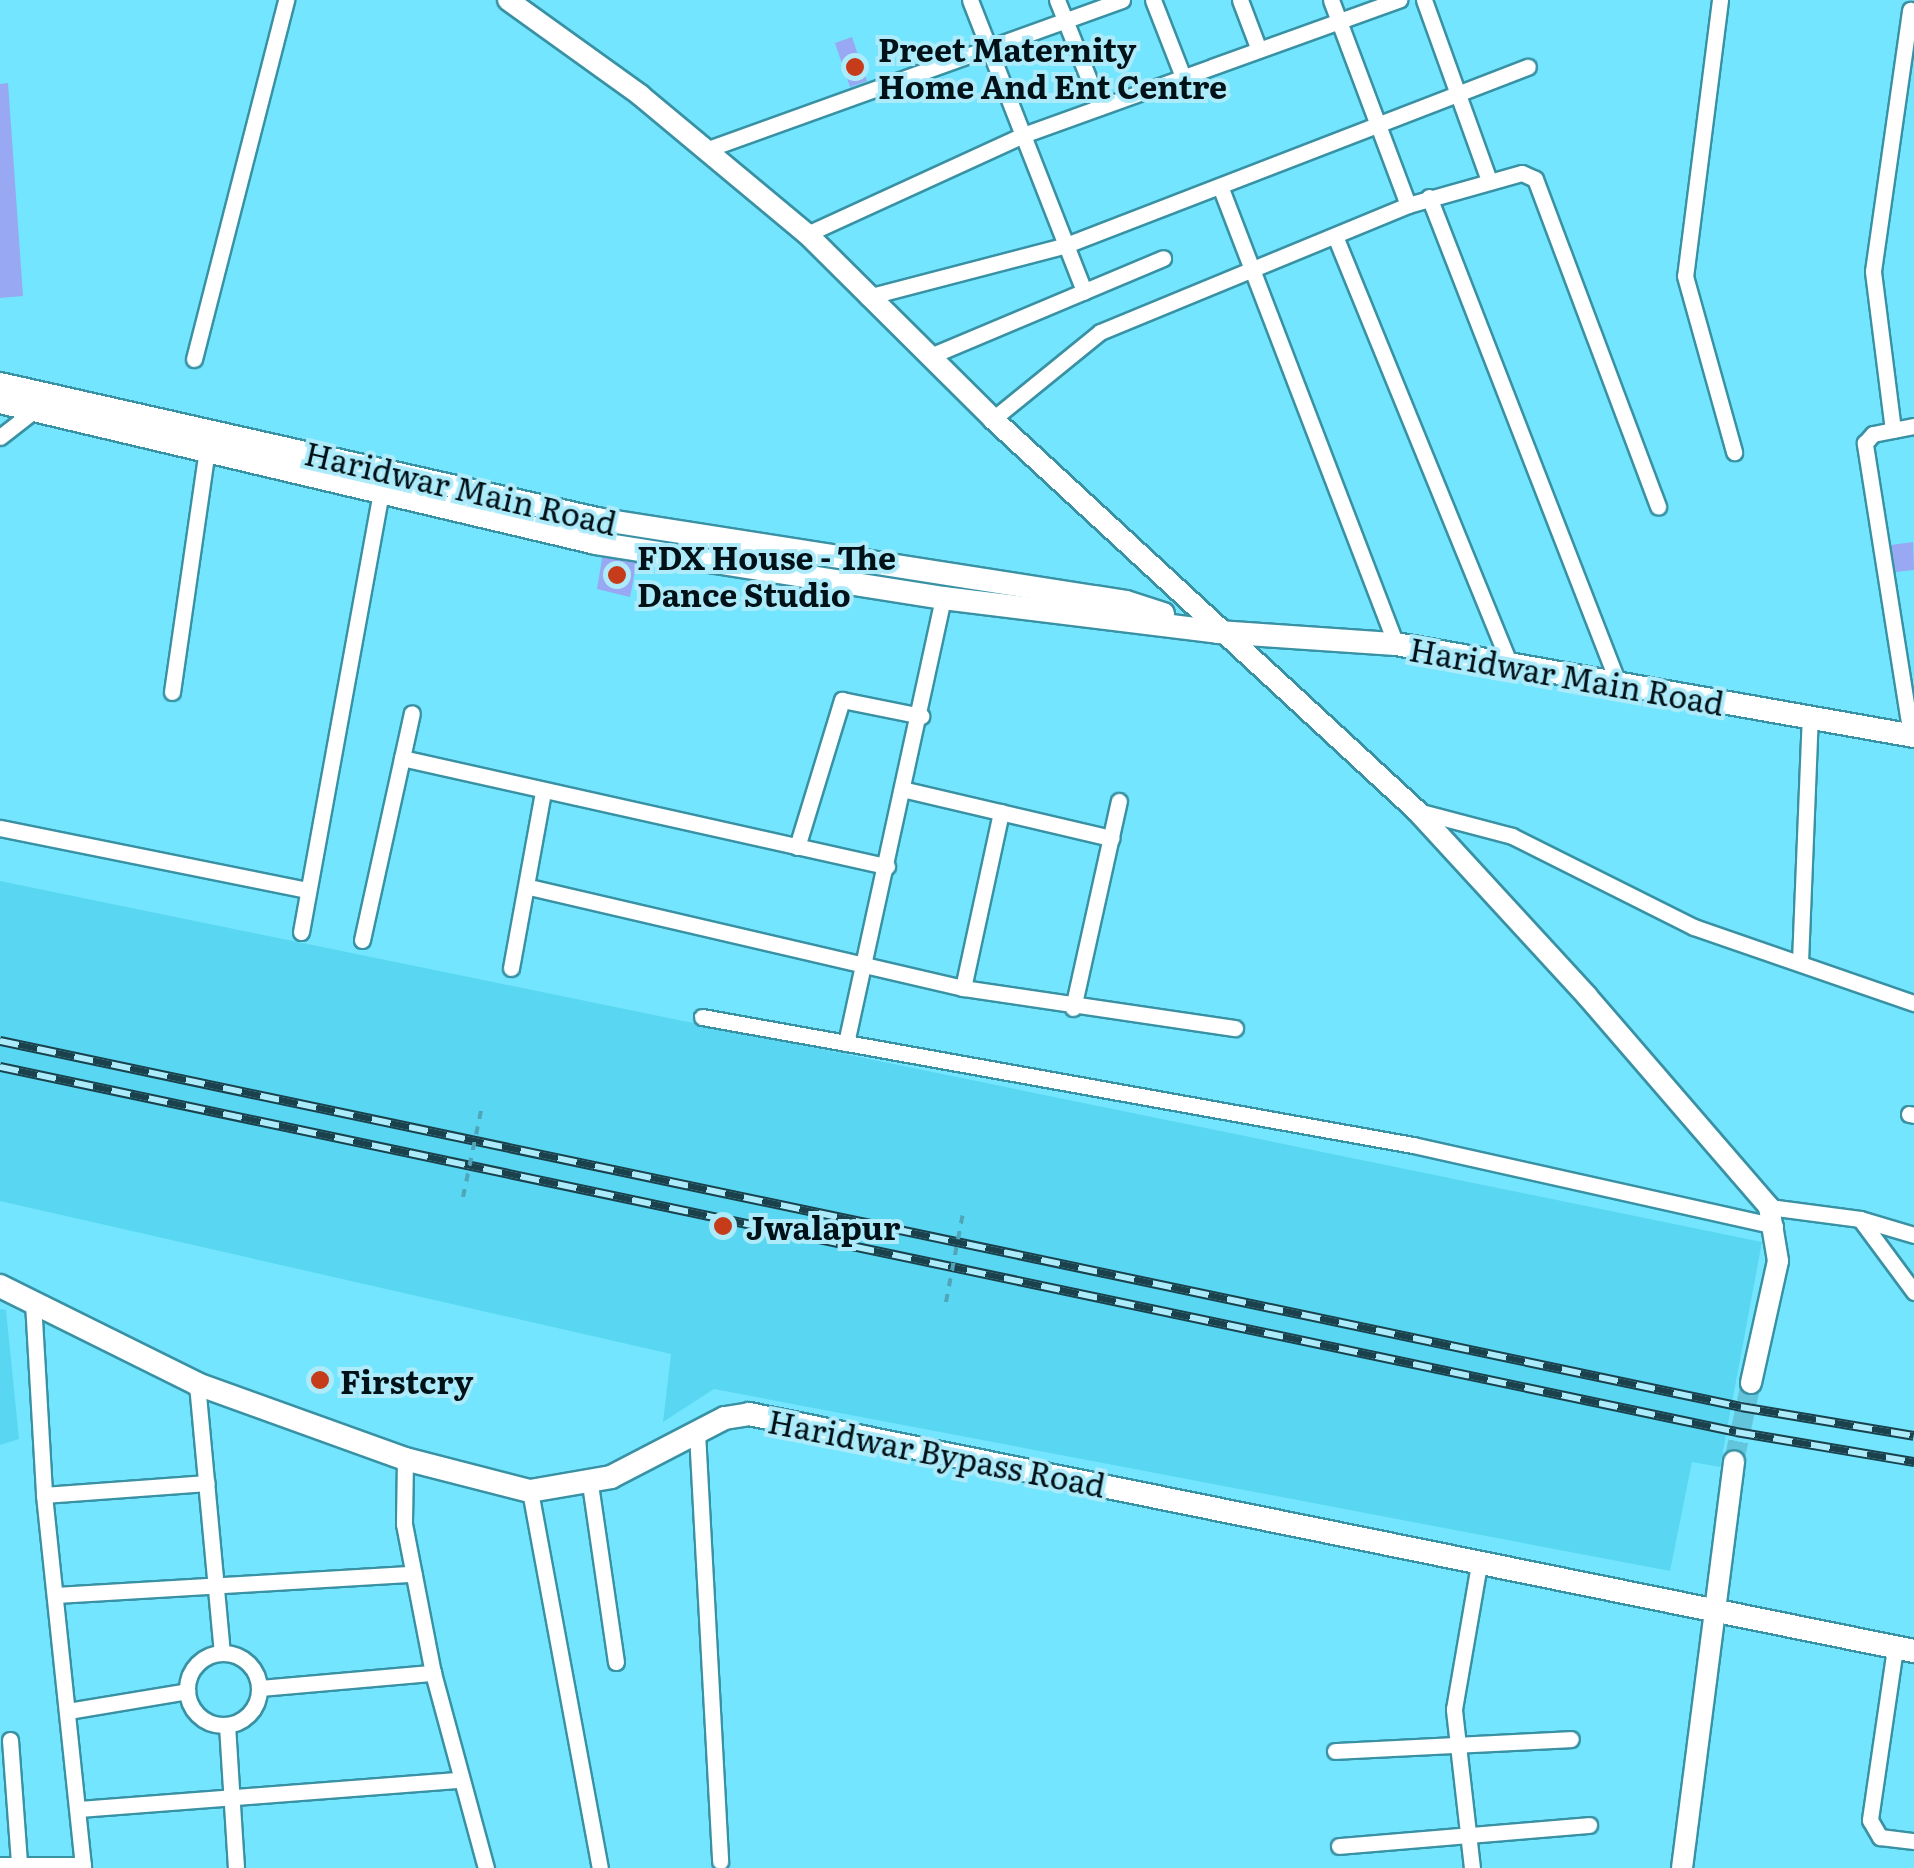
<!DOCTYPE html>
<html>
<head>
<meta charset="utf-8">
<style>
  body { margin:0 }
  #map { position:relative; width:1914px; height:1868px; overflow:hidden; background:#73e5fe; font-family:Literata,serif }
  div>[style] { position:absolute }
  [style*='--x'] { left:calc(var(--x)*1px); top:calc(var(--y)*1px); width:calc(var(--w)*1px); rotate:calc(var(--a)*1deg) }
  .built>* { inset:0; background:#59d7f2 }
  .building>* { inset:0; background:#98a8f2 }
  .tertiary-tunnel>* { height:20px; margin-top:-10px; transform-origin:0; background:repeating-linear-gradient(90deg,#62c5db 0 20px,transparent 0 30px) }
  .roads { filter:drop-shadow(2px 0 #3991a4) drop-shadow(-2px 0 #3991a4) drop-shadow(0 2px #3991a4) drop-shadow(0 -2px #3991a4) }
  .minor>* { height:15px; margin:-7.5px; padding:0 7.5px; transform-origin:7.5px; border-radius:7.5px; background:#fff }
  .minor>.ring { margin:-7.5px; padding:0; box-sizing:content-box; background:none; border:15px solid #fff; border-radius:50% }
  .tertiary>* { height:20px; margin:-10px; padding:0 10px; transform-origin:10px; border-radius:10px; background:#fff }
  .secondary>* { height:22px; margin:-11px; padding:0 11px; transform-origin:11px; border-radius:11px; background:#fff }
  .rail>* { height:10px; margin-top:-5px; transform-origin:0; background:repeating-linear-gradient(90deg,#adebfa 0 19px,#1b424c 0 38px); box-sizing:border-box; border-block:2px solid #1b424c }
  .path-bridge>* { height:4px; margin-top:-2px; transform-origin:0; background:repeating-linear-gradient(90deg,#50a5b8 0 8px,transparent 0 16px) }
  .dots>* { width:28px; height:28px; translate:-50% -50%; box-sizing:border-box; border:5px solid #adebfa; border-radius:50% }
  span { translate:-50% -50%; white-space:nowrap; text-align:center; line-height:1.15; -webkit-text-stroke:8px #adebfa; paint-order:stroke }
  .poi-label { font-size:32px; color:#001117; font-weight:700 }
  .left { translate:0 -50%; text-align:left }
  .street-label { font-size:32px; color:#001117 }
</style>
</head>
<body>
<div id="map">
  <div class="built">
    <div style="clip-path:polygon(0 881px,1762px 1242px,1720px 1467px,1692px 1462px,1670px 1571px,714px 1389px,663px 1422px,671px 1354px,0 1201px)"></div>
    <div style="clip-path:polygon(0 1309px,6px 1310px,19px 1439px,0 1445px)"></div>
  </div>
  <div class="building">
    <div style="clip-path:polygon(852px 37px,867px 81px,850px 87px,835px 43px)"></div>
    <div style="clip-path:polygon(8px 83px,23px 296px,0 298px,0 84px)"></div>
    <div style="clip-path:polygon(1913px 542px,1914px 570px,1895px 572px,1891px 545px)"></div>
    <div style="clip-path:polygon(603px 553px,637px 561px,630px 597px,597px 589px)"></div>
  </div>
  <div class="tertiary-tunnel">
    <div style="--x:1734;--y:1461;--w:80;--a:-77.7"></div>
  </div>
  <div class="roads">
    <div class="minor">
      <div style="--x:970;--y:0;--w:313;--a:68.6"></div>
      <div style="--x:1057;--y:0;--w:115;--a:68.1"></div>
      <div style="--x:1153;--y:0;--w:83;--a:68.7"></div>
      <div style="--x:1240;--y:0;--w:53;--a:69.2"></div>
      <div style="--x:1331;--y:0;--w:219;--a:69.4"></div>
      <div style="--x:1424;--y:0;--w:189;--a:70.2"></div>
      <div style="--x:1720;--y:0;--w:278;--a:97.2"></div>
      <div style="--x:1685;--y:276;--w:183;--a:74.4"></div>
      <div style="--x:708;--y:149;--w:440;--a:-19.8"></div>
      <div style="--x:1220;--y:186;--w:491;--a:69"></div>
      <div style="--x:1429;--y:197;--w:521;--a:68.75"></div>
      <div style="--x:807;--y:234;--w:238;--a:-24.6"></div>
      <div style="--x:1023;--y:135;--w:400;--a:-19.8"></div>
      <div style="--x:1335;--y:236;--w:462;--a:67.8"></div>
      <div style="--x:867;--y:297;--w:206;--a:-14.6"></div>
      <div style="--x:1066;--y:245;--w:495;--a:-21.1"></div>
      <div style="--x:928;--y:357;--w:255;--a:-22.8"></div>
      <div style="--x:194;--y:359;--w:371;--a:-75.6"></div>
      <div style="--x:993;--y:419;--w:138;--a:-39.1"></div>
      <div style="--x:1100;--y:332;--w:333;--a:-22.4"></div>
      <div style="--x:1408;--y:205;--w:118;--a:-15.7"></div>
      <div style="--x:1522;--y:173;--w:14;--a:25"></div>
      <div style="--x:1535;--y:179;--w:350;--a:69.4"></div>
      <div style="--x:1893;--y:430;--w:160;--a:-97.2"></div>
      <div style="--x:1873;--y:271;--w:264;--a:-81.9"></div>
      <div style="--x:0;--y:437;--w:46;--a:-37.9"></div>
      <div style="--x:172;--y:692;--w:245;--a:-81.8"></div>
      <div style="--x:1911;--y:735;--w:296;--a:-99"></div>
      <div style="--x:1865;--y:443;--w:12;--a:-48"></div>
      <div style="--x:1873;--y:434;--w:42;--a:-11"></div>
      <div style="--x:402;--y:758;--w:497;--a:12.6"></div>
      <div style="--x:906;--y:790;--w:211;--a:13.2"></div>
      <div style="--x:1417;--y:811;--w:98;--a:14.7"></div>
      <div style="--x:1512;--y:836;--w:203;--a:26.6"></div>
      <div style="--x:1694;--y:927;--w:233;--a:19.1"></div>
      <div style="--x:0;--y:828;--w:314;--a:11.4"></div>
      <div style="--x:797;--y:847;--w:154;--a:-73"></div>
      <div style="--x:842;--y:700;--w:81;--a:11.4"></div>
      <div style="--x:529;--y:887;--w:446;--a:13.1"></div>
      <div style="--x:963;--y:988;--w:275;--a:8.4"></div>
      <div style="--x:301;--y:932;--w:447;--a:-79.7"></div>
      <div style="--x:362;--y:940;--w:232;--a:-77.6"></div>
      <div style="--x:1800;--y:962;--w:244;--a:-87.7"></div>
      <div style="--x:511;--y:968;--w:179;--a:-79.7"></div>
      <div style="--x:963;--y:988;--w:180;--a:-77.8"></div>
      <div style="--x:1073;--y:1008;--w:212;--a:-77.5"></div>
      <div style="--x:702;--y:1017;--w:722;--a:10.21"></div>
      <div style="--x:1413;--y:1145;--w:371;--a:12.6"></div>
      <div style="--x:846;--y:1043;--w:455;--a:-77.7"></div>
      <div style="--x:1909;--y:1114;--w:5;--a:11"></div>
      <div style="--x:1769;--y:1207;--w:92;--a:7.5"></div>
      <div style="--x:1860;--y:1219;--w:56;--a:16.5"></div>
      <div style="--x:1860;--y:1219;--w:91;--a:53.5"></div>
      <div style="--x:33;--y:1302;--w:193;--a:86.7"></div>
      <div style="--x:44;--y:1495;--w:375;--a:84"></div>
      <div style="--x:197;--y:1384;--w:269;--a:84.7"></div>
      <div style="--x:697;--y:1433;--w:429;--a:86.9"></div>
      <div style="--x:405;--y:1459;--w:65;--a:90.9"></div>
      <div style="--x:404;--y:1524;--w:152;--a:79"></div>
      <div style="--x:433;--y:1673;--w:202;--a:74.8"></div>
      <div style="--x:590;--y:1484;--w:180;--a:81.7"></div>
      <div style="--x:530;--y:1491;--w:383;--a:79.5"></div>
      <div style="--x:44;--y:1495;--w:163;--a:-4.2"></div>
      <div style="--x:55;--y:1595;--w:359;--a:-3.4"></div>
      <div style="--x:1895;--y:1648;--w:174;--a:98.3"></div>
      <div style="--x:1870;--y:1820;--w:20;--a:60"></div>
      <div style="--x:1880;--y:1837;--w:34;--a:7"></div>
      <div class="ring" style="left:187px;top:1653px;width:57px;height:57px"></div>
      <div style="--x:260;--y:1688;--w:174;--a:-5"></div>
      <div style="--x:68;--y:1711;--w:121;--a:-9.5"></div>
      <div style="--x:227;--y:1725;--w:143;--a:86.4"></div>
      <div style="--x:10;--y:1740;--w:124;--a:85.8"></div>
      <div style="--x:1335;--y:1751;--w:236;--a:-2.9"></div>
      <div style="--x:80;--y:1809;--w:380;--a:-4.4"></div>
      <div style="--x:1339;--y:1846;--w:251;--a:-4.8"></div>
      <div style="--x:0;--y:1865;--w:83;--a:0"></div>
      <div style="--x:1472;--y:1868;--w:160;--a:-96.5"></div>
      <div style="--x:1454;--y:1709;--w:147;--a:-80.2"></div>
    </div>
    <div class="tertiary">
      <div style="--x:508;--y:0;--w:163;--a:35.7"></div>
      <div style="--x:640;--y:95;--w:217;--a:39.8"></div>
      <div style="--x:807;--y:234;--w:262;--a:44.8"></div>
      <div style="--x:993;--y:419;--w:577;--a:42.75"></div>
      <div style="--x:1417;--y:811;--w:251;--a:47.4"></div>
      <div style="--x:1587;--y:996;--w:279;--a:49.2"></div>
      <div style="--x:1769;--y:1207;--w:55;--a:80.5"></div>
      <div style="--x:1778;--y:1261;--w:125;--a:102.5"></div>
      <div style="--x:1682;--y:1868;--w:410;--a:-82.7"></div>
    </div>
    <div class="secondary">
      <div style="--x:0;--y:384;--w:612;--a:12.74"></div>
      <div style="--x:597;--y:519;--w:535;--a:8.92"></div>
      <div style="--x:1126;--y:602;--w:39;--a:18"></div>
      <div style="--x:0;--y:402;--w:612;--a:13.31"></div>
      <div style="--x:596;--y:543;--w:351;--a:9"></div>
      <div style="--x:943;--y:598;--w:277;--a:7"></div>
      <div style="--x:1218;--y:632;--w:178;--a:3.9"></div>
      <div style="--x:1396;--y:644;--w:526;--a:10.07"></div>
      <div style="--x:0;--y:1286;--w:220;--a:26.4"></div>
      <div style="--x:197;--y:1384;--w:221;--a:19.8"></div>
      <div style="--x:405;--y:1459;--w:129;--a:14.4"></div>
      <div style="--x:530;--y:1491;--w:82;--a:-9.8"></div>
      <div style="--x:611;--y:1477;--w:128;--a:-27.4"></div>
      <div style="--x:725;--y:1418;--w:24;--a:-9"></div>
      <div style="--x:749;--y:1414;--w:1189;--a:11.5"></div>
    </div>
  </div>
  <div class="rail">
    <div style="--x:0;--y:1041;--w:1779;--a:11.87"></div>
    <div style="--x:1741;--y:1407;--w:175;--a:9.5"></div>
    <div style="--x:0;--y:1067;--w:1774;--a:11.87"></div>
    <div style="--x:1736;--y:1432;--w:181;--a:9.6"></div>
  </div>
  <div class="path-bridge">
    <div style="--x:463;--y:1197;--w:88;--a:-78.2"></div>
    <div style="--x:946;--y:1302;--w:91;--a:-79.2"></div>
  </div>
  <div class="dots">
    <div style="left:855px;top:67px;background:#c63c1b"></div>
    <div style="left:617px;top:575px;background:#c63c1b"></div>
    <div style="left:723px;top:1226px;background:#c63c1b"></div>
    <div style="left:320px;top:1380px;background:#c63c1b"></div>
  </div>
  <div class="poi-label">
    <span class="left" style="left:878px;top:67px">Preet Maternity<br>Home And Ent Centre</span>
    <span class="left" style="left:637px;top:575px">FDX House - The<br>Dance Studio</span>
    <span class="left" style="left:746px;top:1226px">Jwalapur</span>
    <span class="left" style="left:340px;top:1380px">Firstcry</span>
  </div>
  <div class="street-label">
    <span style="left:461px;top:487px;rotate:13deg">Haridwar Main Road</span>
    <span style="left:1567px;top:675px;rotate:10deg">Haridwar Main Road</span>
    <span style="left:937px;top:1452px;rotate:11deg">Haridwar Bypass Road</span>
  </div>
</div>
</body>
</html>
